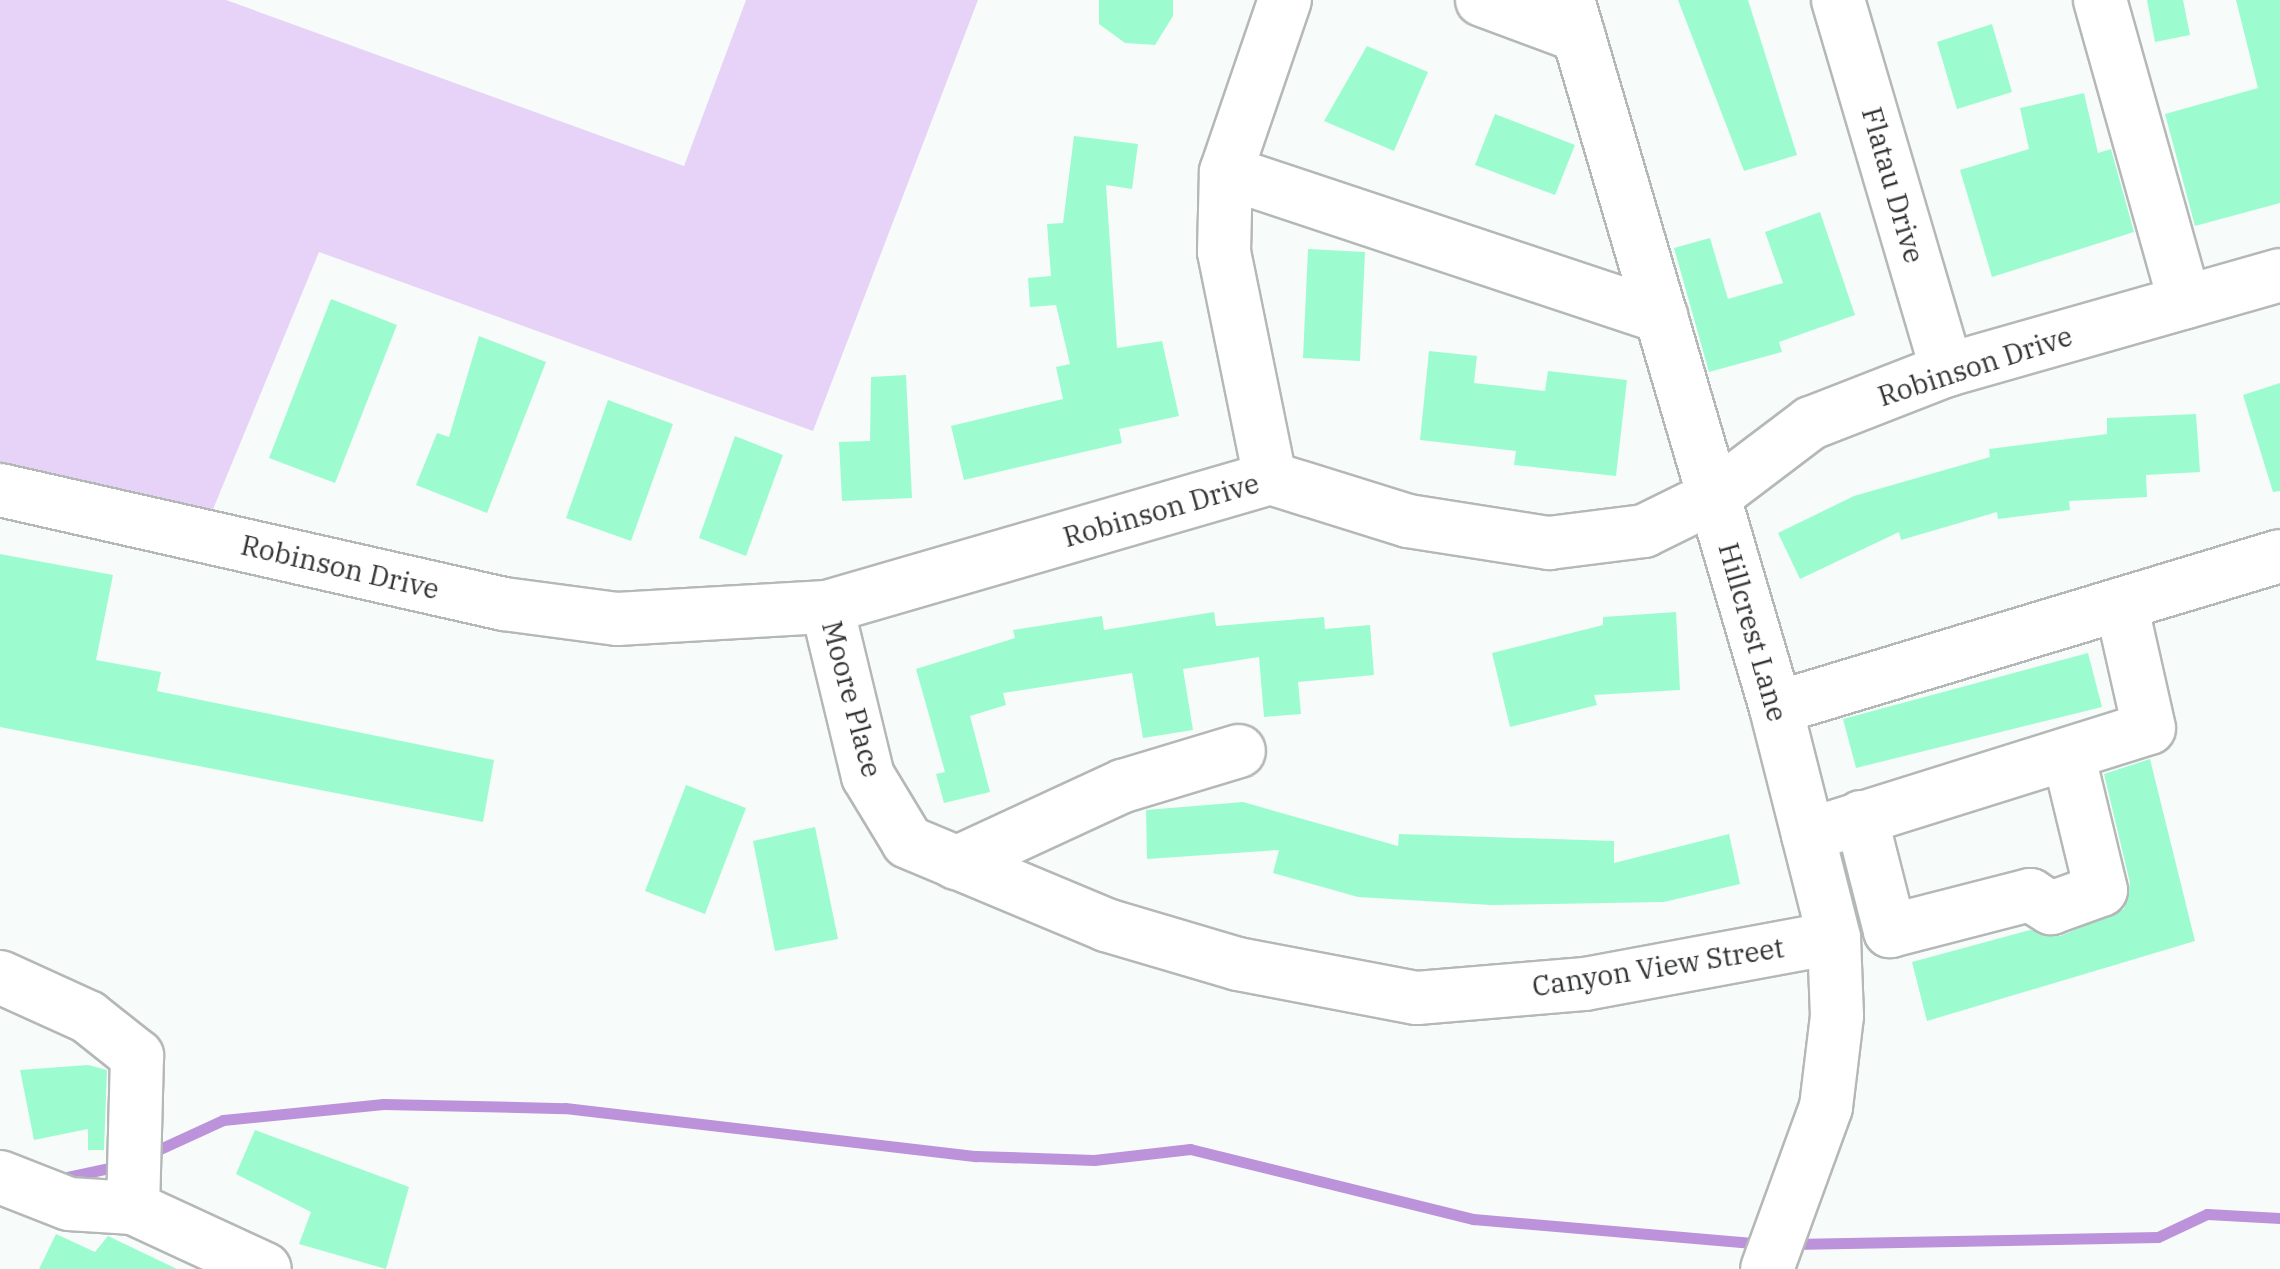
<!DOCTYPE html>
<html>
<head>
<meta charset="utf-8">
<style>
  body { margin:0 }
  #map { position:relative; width:2280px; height:1269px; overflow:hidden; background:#f7fcfa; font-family:"IBM Plex Serif",serif }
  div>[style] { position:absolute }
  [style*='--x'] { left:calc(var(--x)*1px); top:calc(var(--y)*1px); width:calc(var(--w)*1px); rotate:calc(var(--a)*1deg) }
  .green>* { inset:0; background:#e7d3f7 }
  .stream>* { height:11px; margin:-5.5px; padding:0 5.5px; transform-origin:5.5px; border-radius:5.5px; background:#bc92da }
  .building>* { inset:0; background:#9dfccf }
  .roads { filter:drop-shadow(2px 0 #b4b8b6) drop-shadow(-2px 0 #b4b8b6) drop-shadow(0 2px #b4b8b6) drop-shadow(0 -2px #b4b8b6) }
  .minor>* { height:52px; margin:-26px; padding:0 26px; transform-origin:26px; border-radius:26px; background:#fff }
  span { translate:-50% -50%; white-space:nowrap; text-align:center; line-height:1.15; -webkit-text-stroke:9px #fff; paint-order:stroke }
  .street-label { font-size:28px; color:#333534 }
</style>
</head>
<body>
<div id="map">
  <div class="green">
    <div style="clip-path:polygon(0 0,226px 0,684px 166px,746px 0,978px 0,813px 431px,319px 252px,209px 519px,0 474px)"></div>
  </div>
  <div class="stream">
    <div style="--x:149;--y:1154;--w:81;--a:-24.7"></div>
    <div style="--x:223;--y:1120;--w:161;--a:-5.7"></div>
    <div style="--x:383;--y:1104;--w:182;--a:1.3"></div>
    <div style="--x:565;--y:1108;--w:414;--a:6.7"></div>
    <div style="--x:976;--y:1156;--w:118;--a:1.9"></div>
    <div style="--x:1094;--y:1160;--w:97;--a:-6.5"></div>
    <div style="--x:1190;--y:1149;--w:292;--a:13.9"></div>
    <div style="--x:1473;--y:1219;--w:292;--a:4.9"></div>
    <div style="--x:58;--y:1179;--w:66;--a:-12.2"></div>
    <div style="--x:1793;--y:1244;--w:365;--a:-1.1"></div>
    <div style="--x:2158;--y:1237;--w:54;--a:-25.1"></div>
    <div style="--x:2207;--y:1214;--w:73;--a:3.1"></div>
  </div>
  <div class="building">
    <div style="clip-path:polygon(1099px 0,1173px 0,1173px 16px,1155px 45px,1125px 43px,1099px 24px)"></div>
    <div style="clip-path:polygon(1678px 0,1748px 0,1797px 155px,1744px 171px)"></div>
    <div style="clip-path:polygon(2147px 0,2183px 0,2190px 35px,2155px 42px)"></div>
    <div style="clip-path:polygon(2236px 0,2280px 0,2280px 203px,2195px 226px,2165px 114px,2258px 88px)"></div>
    <div style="clip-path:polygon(1992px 24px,2012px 92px,1957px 109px,1937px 42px)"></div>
    <div style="clip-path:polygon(1367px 46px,1428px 72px,1394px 151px,1324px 121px)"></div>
    <div style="clip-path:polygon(2084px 93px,2098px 153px,2111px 149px,2134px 232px,1992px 277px,1960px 170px,2029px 149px,2020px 108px)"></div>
    <div style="clip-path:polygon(1495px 114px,1575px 145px,1555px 195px,1475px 165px)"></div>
    <div style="clip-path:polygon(1074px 136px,1138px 144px,1132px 189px,1106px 185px,1117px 348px,1162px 341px,1179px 416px,1119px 429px,1122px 443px,964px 480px,951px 426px,1063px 399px,1056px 367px,1070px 364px,1056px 305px,1030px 307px,1028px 278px,1051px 276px,1047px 224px,1063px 223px)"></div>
    <div style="clip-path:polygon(1820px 212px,1855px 315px,1779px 342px,1782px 352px,1709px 372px,1674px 248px,1710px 238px,1728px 299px,1783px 283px,1765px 232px)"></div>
    <div style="clip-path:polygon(1308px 249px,1365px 252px,1360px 361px,1303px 358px)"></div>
    <div style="clip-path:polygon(331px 299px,397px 325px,335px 483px,269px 458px)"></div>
    <div style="clip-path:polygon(479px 336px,546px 362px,487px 513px,416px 485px,437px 433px,449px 437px)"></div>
    <div style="clip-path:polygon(1429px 351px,1477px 356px,1474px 383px,1545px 391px,1548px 371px,1627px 380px,1616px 476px,1514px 465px,1516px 451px,1420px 440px)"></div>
    <div style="clip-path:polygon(906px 375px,912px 498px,842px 501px,839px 442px,870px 441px,871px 377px)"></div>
    <div style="clip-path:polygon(2280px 383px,2280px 491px,2273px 492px,2243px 395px)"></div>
    <div style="clip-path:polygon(608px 400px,673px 424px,631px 541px,566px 518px)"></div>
    <div style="clip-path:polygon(2196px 414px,2200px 472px,2146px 475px,2147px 497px,2069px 501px,2070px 510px,1998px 519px,1997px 512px,1901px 540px,1899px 532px,1800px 579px,1778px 533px,1854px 496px,1990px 457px,1989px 449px,2107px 434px,2107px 418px)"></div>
    <div style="clip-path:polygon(735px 436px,783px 455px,746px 556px,699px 538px)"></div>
    <div style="clip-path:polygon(0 554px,113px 575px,96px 660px,161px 672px,157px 691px,494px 760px,483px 822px,0 727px)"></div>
    <div style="clip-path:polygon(1214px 612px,1216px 626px,1324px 617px,1325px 629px,1370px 625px,1374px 675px,1298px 682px,1301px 714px,1264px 717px,1259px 657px,1183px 669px,1193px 730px,1143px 738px,1132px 673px,1003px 693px,1006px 705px,970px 716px,990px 792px,944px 803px,936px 774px,945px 772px,916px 669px,1015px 638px,1013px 630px,1102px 616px,1104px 630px)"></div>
    <div style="clip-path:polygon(1676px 612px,1680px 690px,1594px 695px,1597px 705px,1510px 727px,1492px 653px,1603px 625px,1603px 617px)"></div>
    <div style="clip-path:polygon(2088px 653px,2102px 707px,1856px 768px,1843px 719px)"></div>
    <div style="clip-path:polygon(2150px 759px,2195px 941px,1927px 1021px,1912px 962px,2030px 930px,2060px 936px,2124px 909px,2130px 883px,2104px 774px)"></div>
    <div style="clip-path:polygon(686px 785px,746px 808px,705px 914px,645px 891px)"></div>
    <div style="clip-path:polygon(1243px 802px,1398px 846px,1399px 834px,1614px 841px,1614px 863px,1729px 834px,1740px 884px,1664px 902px,1491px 905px,1358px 897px,1273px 873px,1279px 850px,1147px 859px,1146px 810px)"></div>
    <div style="clip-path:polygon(815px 827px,838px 939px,775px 951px,753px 841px)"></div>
    <div style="clip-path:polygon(88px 1065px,107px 1070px,104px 1150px,88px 1150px,88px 1129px,34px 1140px,20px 1070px)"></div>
    <div style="clip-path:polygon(255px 1130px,409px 1187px,386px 1269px,299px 1244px,311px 1212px,236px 1174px)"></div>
    <div style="clip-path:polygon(56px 1234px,95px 1252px,108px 1236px,177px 1269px,39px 1269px)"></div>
  </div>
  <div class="roads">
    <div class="minor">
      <div style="--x:1482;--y:0;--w:103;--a:20.4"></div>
      <div style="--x:1568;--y:0;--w:738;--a:73.63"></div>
      <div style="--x:1776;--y:708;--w:237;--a:75.8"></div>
      <div style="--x:1834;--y:938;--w:78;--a:87.8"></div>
      <div style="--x:1837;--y:1016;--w:92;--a:96.9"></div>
      <div style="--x:1826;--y:1107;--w:172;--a:110"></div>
      <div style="--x:1838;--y:0;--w:386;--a:73.6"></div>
      <div style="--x:2100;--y:0;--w:314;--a:74.3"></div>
      <div style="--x:1226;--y:172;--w:459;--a:18.4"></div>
      <div style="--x:1270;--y:478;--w:231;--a:-101.5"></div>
      <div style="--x:1224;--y:252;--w:80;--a:-88.6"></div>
      <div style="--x:1226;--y:172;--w:182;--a:-71.1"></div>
      <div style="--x:0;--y:490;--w:517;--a:12.75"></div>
      <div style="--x:504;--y:604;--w:114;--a:7.6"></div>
      <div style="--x:617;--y:619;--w:210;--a:-3.3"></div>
      <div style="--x:827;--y:607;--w:461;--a:-16.2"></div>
      <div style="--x:1270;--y:478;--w:145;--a:17.3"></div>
      <div style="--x:1408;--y:521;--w:143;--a:8.9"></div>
      <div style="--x:1549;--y:543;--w:96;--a:-7.2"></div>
      <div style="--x:1644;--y:531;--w:77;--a:-26.2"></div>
      <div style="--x:1713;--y:497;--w:123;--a:-37.1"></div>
      <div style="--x:1811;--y:423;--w:146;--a:-21.3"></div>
      <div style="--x:1947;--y:370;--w:346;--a:-15.9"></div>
      <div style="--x:827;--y:607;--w:174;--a:76.4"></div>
      <div style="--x:868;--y:776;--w:77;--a:58.8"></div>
      <div style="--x:908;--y:842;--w:215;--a:22.7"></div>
      <div style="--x:1106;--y:925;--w:138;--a:16.5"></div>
      <div style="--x:1238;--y:964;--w:182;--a:10.8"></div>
      <div style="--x:1417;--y:998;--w:169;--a:-4.8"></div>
      <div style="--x:1585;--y:984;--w:253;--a:-10.5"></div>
      <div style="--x:1776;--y:708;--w:526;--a:-16.78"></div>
      <div style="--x:1861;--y:817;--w:118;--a:75.7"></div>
      <div style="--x:1890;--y:931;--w:145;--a:-14.4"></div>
      <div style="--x:2030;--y:895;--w:25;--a:32"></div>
      <div style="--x:2051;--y:908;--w:53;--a:-19.8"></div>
      <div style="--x:2101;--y:890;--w:140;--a:-103.6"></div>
      <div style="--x:1808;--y:835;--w:357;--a:-17.4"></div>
      <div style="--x:2149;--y:728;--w:127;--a:-102.7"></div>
      <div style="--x:956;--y:863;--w:184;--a:-24.8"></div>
      <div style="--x:1123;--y:786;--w:121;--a:-16.8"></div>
      <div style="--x:0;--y:977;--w:97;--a:24.4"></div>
      <div style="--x:88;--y:1017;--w:63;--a:38.5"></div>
      <div style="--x:137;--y:1056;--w:152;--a:91.5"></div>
      <div style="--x:0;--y:1177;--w:74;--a:21.4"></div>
      <div style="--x:69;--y:1204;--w:64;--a:3.6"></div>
      <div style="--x:133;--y:1208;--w:145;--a:24.8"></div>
    </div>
  </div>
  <div class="street-label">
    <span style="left:1893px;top:185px;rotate:74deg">Flatau Drive</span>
    <span style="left:1975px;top:366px;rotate:-18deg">Robinson Drive</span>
    <span style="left:1161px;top:510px;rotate:-16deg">Robinson Drive</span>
    <span style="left:340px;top:567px;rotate:13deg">Robinson Drive</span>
    <span style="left:1753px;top:632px;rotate:74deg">Hillcrest Lane</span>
    <span style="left:852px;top:699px;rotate:75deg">Moore Place</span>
    <span style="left:1658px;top:967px;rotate:-9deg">Canyon View Street</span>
  </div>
</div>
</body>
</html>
